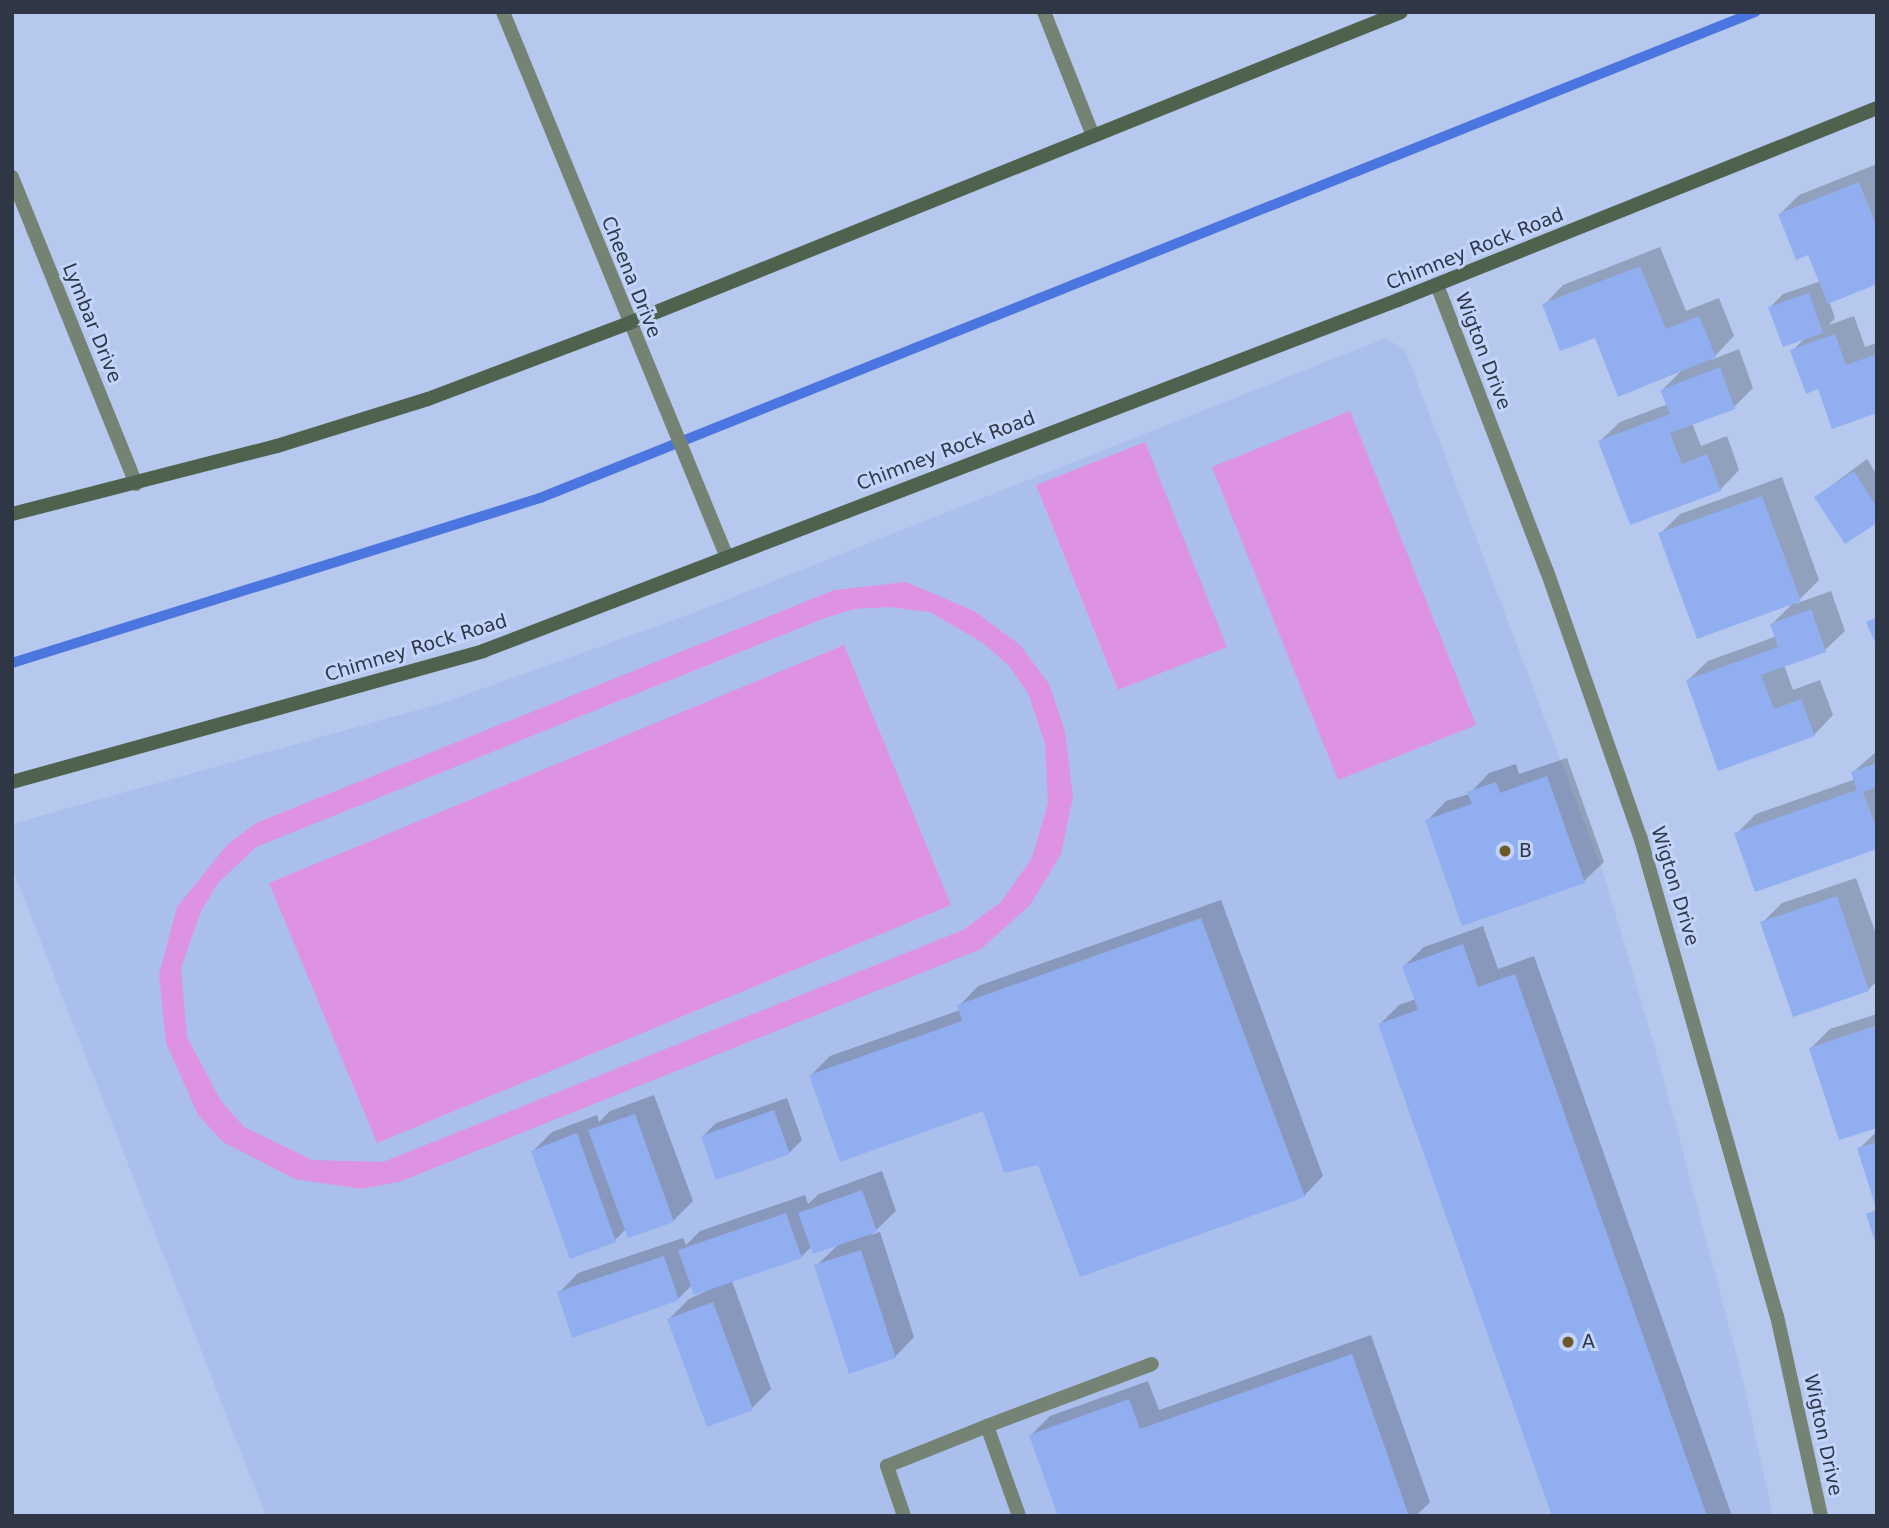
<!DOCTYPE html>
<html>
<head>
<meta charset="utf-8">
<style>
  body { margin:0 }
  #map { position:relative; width:1889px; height:1528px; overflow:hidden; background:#b6c8ed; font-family:"DejaVu Sans",sans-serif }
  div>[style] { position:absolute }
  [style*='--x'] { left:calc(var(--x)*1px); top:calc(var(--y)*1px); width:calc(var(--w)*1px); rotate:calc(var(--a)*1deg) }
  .built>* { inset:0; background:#abbfec }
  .green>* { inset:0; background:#de93e2 }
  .shadow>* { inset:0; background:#0003 }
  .stream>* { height:10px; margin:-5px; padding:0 5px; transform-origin:5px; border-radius:5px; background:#4b75df }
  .building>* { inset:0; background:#90aef0 }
  .service>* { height:14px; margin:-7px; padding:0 7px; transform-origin:7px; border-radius:7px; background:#758375 }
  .minor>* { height:14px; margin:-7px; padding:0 7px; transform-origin:7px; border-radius:7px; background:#758375 }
  .secondary>* { height:14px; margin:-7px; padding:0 7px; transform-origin:7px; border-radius:7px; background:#4e624e }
  .dots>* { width:19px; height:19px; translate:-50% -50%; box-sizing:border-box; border:4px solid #c2d4fb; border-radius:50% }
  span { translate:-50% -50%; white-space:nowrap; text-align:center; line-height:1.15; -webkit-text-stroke:6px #c2d4fb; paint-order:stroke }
  .street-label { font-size:19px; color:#2f3646 }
  .poi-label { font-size:19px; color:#2f3646 }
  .left { translate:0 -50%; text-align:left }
  .frame { position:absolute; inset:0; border:14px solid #2f3646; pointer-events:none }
</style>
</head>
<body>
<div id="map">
  <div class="built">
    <div style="clip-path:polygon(1386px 338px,1405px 350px,1603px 872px,1660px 1065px,1743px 1380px,1773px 1516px,266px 1516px,12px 868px,12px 824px,442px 703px,688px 615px)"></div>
  </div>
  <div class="green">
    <div style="clip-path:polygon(1350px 411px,1476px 725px,1338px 780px,1212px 467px)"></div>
    <div style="clip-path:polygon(1145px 442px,1227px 647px,1118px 690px,1036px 485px)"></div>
    <div style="clip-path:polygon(evenodd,906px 582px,974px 611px,1020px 645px,1049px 684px,1065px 731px,1073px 797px,1061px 854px,1030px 905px,981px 949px,399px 1182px,361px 1189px,295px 1179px,223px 1142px,198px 1115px,166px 1043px,159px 975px,177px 907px,227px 845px,256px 823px,834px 590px,906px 582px,889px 607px,930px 612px,983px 643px,1009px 666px,1028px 693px,1045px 744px,1048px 803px,1032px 858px,1001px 902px,963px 930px,383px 1162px,312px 1160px,244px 1127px,221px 1101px,187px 1037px,181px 968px,201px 911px,218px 883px,256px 847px,825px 618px,854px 609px,889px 607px)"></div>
    <div style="clip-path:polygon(844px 645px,951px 905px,377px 1143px,269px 883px)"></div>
  </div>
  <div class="shadow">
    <div style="clip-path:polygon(1877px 164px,1877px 282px,1829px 301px,1835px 318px,1829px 325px,1854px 316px,1865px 347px,1877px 343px,1877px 411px,1819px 387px,1792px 351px,1805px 338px,1770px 307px,1783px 294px,1821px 281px,1809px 253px,1780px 214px,1799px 195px)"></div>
    <div style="clip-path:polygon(1660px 247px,1686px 311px,1719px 298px,1734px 336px,1711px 360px,1739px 349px,1753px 388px,1734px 407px,1692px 423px,1701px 446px,1727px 436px,1739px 470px,1720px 490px,1600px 441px,1620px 422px,1668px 404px,1662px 390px,1684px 368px,1596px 335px,1544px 305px,1563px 285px)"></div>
    <div style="clip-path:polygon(1867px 459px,1877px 475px,1877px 521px,1816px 497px)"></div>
    <div style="clip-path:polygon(1782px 477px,1819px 580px,1795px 604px,1831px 591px,1845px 631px,1825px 650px,1784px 665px,1793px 690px,1820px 680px,1833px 715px,1814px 735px,1688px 680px,1708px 661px,1777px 636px,1772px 624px,1796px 600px,1660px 534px,1680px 514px)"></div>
    <div style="clip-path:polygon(1877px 751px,1877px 847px,1736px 834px,1756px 814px,1856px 779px,1853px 772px)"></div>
    <div style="clip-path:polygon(1567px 758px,1604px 862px,1584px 881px,1427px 821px,1446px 801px,1469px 794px,1489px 773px,1516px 764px,1519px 774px)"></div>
    <div style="clip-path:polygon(1856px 878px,1877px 937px,1877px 981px,1868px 990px,1762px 923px,1782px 903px)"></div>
    <div style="clip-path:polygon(1221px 900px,1323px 1176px,1304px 1196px,1040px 1163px,984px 1109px,811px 1075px,830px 1056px,960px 1010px,959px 1006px,978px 986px)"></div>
    <div style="clip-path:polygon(1483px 926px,1498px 969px,1534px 956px,1732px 1516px,1555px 1516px,1380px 1024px,1399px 1005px,1416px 999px,1404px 966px,1424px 947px)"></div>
    <div style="clip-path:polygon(1877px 1014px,1877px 1126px,1811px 1048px,1830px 1029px)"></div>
    <div style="clip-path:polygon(654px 1095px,693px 1201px,674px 1220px,629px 1236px,626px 1229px,615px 1240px,571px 1256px,533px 1151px,552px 1132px,597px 1115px,599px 1122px,610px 1111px)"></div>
    <div style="clip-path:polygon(787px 1098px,802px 1140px,789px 1153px,703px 1136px,716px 1123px)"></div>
    <div style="clip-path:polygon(1877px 1131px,1877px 1204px,1859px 1149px)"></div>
    <div style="clip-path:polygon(882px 1171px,896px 1211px,871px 1235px,880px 1232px,914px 1337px,895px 1357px,816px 1266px,840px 1243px,812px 1246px,801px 1257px,732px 1281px,771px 1389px,752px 1408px,669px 1319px,689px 1299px,724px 1283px,692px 1285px,678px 1299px,559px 1293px,578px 1273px,683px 1238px,686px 1245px,700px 1231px,805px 1195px,808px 1204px,819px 1194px)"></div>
    <div style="clip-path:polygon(1371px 1335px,1430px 1502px,1416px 1516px,1059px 1516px,1031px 1435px,1050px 1416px,1148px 1381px,1159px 1410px)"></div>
  </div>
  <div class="stream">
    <div style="--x:12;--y:663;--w:553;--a:-17.35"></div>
    <div style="--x:540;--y:498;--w:1309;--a:-21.8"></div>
  </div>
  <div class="building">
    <div style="clip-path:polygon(1859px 182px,1877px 227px,1877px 284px,1828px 304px,1808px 255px,1796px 260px,1778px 214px)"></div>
    <div style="clip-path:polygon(1640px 266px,1666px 329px,1699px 316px,1716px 357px,1618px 397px,1595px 338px,1560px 351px,1542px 304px)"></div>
    <div style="clip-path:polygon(1809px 293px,1823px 333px,1783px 347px,1768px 307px)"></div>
    <div style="clip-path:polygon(1835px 334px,1846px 365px,1877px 354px,1877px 413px,1832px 429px,1818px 389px,1806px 394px,1790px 350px)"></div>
    <div style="clip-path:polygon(1720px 367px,1735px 409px,1670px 433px,1682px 464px,1707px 454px,1721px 491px,1630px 525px,1598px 441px,1670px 414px,1660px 390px)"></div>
    <div style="clip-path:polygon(1854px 471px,1874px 503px,1877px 501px,1877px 523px,1845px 544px,1814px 497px)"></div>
    <div style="clip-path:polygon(1762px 496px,1801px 601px,1697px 639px,1658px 533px)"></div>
    <div style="clip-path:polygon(1811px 609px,1826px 652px,1761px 675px,1774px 709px,1801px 699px,1815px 736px,1718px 771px,1686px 680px,1778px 647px,1770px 624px)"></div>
    <div style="clip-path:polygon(1877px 617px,1877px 647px,1866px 622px)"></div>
    <div style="clip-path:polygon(1877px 763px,1877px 787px,1863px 792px,1877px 829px,1877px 849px,1755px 892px,1734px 833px,1857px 790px,1851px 772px)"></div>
    <div style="clip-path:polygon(1547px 776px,1585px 883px,1462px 926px,1425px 820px,1472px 804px,1467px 792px,1496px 782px,1500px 793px)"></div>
    <div style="clip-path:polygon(1837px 896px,1869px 991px,1793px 1017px,1760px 922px)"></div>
    <div style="clip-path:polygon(1201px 918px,1305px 1197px,1080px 1277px,1038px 1165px,1004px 1173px,983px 1111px,840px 1162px,809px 1075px,962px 1021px,957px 1005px)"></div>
    <div style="clip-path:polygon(1463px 944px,1478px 987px,1515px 974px,1707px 1516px,1552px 1516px,1378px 1024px,1418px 1010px,1402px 966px)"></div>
    <div style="clip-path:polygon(1875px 1026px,1877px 1128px,1839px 1140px,1809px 1048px)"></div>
    <div style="clip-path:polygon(774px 1110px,790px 1154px,716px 1180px,701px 1136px)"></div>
    <div style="clip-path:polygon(635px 1114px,674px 1222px,628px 1238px,588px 1130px)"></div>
    <div style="clip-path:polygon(577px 1133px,616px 1242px,570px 1259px,531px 1151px)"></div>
    <div style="clip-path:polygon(1877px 1142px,1877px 1208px,1876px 1208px,1857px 1148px)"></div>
    <div style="clip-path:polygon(862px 1190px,877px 1232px,813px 1254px,798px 1213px)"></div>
    <div style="clip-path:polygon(1877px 1210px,1877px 1245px,1876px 1245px,1866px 1214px)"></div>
    <div style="clip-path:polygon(786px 1213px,802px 1258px,694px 1295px,678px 1250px)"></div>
    <div style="clip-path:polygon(861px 1250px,896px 1358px,849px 1374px,814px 1265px)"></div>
    <div style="clip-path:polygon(664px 1256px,679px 1300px,572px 1338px,557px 1292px)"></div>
    <div style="clip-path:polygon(713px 1302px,753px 1410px,707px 1427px,667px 1319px)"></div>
    <div style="clip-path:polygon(1352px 1354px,1409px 1516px,1058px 1516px,1029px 1435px,1129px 1399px,1140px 1429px)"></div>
  </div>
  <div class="service">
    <div style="--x:987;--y:1426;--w:176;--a:-20.6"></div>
    <div style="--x:904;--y:1516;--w:53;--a:-108.8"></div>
    <div style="--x:887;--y:1466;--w:108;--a:-21.8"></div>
    <div style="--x:987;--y:1426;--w:96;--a:70.4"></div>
  </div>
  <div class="minor">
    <div style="--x:503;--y:12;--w:587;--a:67.67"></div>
    <div style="--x:1044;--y:12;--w:130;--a:68.4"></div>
    <div style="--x:12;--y:177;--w:331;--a:68"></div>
    <div style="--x:1437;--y:285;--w:306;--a:69"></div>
    <div style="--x:1547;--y:571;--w:281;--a:70.7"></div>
    <div style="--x:1640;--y:836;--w:499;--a:74.1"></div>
    <div style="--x:1777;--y:1316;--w:205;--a:77.6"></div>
  </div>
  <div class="secondary">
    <div style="--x:12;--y:514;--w:274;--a:-14.4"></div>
    <div style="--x:277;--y:446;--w:158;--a:-17.3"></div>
    <div style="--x:428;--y:399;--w:215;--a:-20.7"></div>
    <div style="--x:629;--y:323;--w:832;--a:-21.94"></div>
    <div style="--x:12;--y:782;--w:489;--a:-15.5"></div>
    <div style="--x:483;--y:651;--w:980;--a:-20.99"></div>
    <div style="--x:1398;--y:300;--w:516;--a:-21.84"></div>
  </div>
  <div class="dots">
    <div style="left:1505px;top:851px;background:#6e5828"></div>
    <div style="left:1568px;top:1342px;background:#6e5828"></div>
  </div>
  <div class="street-label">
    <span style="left:1475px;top:249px;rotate:-22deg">Chimney Rock Road</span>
    <span style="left:631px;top:277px;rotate:68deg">Cheena Drive</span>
    <span style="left:92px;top:323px;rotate:68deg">Lymbar Drive</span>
    <span style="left:1483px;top:351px;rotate:69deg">Wigton Drive</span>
    <span style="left:946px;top:451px;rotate:-21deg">Chimney Rock Road</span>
    <span style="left:416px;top:648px;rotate:-17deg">Chimney Rock Road</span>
    <span style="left:1675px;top:886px;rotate:73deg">Wigton Drive</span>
    <span style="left:1823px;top:1435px;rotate:78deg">Wigton Drive</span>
  </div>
  <div class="poi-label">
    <span class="left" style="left:1519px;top:851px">B</span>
    <span class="left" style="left:1582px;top:1342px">A</span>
  </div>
  <div class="frame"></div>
</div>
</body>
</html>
